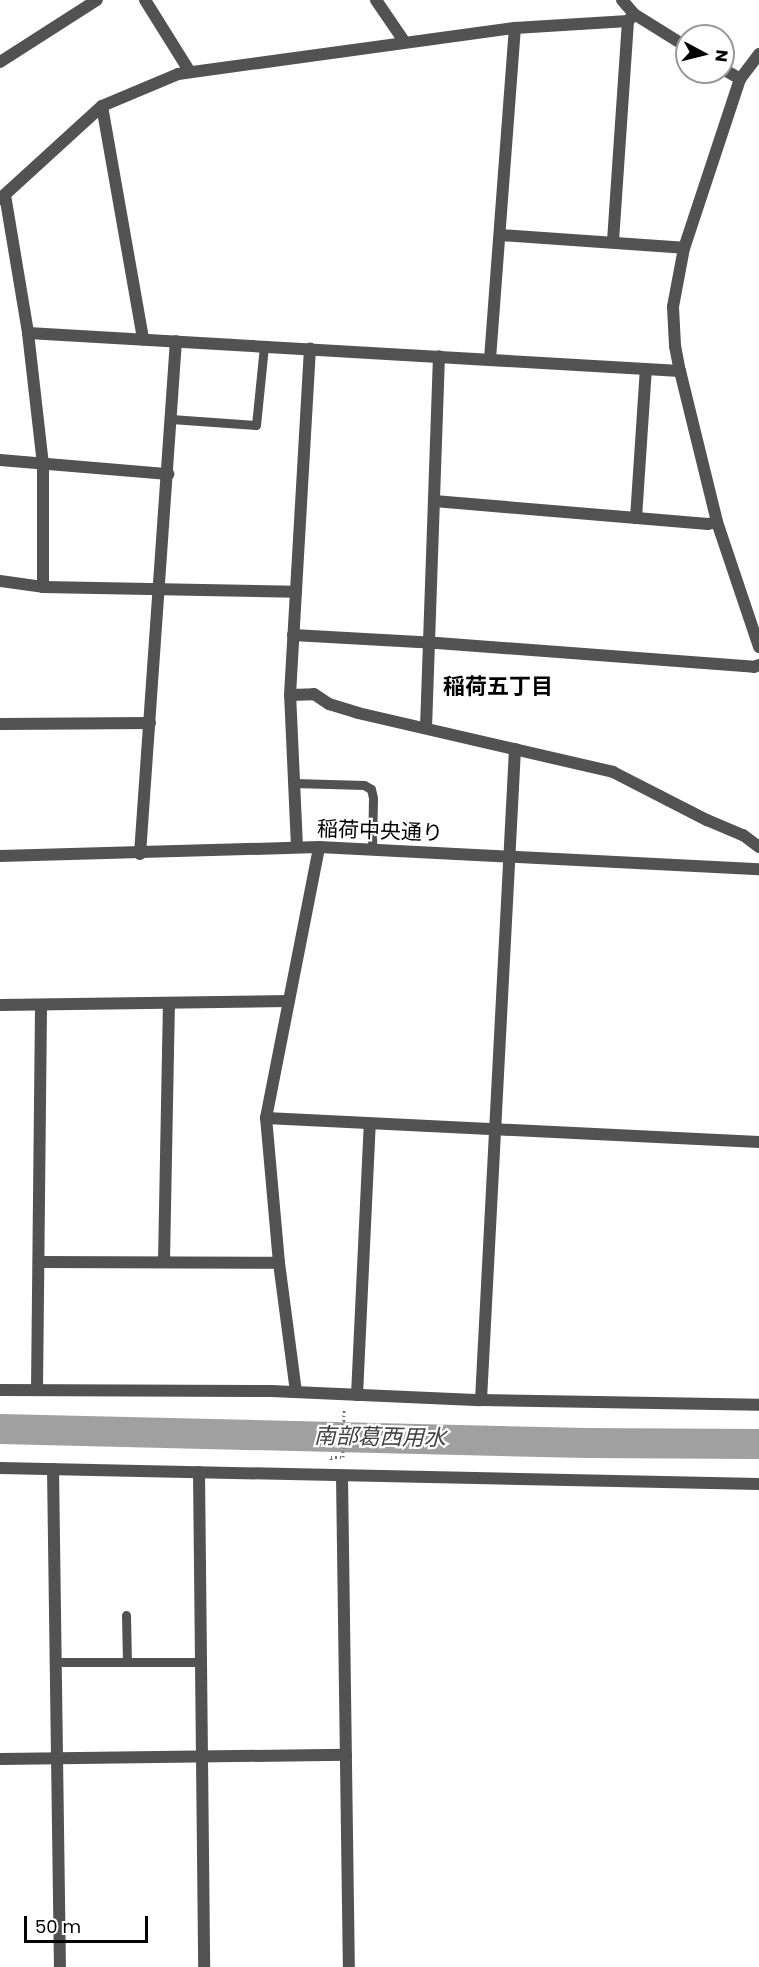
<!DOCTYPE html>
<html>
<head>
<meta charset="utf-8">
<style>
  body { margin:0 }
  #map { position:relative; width:759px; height:1967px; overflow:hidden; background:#fff; font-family:Poppins,"Noto Sans JP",sans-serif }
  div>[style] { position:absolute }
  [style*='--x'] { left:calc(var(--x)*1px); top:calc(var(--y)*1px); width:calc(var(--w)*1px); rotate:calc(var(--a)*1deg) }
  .river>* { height:30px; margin:-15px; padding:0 15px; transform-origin:15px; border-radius:15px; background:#a0a0a0 }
  .path>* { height:3px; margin-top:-1.5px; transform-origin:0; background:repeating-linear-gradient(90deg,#747474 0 1.5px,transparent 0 4.5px) }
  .service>* { height:9px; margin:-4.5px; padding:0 4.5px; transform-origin:4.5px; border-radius:4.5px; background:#525252 }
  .minor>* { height:12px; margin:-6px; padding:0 6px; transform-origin:6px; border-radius:6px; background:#525252 }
  .tertiary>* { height:12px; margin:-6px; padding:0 6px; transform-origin:6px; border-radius:6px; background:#525252 }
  span { translate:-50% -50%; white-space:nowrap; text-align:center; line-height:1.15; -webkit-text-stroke:4.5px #fff; paint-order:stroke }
  .street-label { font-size:21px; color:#000 }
  .neighbourhood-label { font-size:22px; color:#000; font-weight:700 }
  .water-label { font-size:22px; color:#414141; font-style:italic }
  .north { position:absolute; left:675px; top:24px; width:60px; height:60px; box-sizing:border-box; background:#fff; border:2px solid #999; border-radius:50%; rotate:97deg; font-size:16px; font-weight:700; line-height:24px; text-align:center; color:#000 }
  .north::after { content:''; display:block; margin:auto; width:21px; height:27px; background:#000; clip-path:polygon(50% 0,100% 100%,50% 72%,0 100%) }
  .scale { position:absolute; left:24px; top:1916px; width:124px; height:27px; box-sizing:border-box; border:3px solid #000; border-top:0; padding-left:8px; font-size:18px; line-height:21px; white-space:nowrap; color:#000; -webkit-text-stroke:4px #fff; paint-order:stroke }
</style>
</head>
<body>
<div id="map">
  <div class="river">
    <div style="--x:0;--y:1429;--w:587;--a:1.37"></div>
    <div style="--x:587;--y:1443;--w:172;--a:0.3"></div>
  </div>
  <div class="path">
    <div style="--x:331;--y:1460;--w:3;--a:-90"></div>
    <div style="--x:331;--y:1457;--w:12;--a:0"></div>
    <div style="--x:343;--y:1457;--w:49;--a:-88.8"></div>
  </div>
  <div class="service">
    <div style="--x:171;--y:419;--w:85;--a:4"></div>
    <div style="--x:256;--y:425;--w:79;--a:-84.2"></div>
    <div style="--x:294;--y:783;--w:70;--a:1.6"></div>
    <div style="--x:364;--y:785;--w:8;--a:30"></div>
    <div style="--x:371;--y:789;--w:9;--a:77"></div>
    <div style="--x:373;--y:798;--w:51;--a:91.1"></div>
    <div style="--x:126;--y:1615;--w:47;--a:88.8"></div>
    <div style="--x:56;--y:1662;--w:145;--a:0"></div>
  </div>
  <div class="minor">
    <div style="--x:145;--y:0;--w:85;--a:58"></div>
    <div style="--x:376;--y:0;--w:50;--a:55.7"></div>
    <div style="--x:622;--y:0;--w:18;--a:49"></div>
    <div style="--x:634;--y:14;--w:62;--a:31.9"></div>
    <div style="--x:0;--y:62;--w:115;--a:-32.6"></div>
    <div style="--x:723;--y:69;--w:20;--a:30"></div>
    <div style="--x:102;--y:106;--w:237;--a:80"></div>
    <div style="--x:5;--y:195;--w:140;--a:80.5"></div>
    <div style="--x:28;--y:333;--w:132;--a:83.5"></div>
    <div style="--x:43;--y:464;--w:123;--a:90"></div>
    <div style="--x:0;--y:199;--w:138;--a:-42.4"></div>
    <div style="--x:102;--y:106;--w:82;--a:-22.8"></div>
    <div style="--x:178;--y:74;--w:340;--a:-7.8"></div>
    <div style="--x:515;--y:28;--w:113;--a:-3.5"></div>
    <div style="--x:628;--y:21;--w:9;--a:-49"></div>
    <div style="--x:500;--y:235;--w:184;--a:4"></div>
    <div style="--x:613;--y:241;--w:221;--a:-86.1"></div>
    <div style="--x:28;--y:333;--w:653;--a:3.34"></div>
    <div style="--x:490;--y:359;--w:332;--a:-85.7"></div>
    <div style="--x:0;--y:460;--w:169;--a:4.8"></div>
    <div style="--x:434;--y:501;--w:275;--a:4.8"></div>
    <div style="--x:708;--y:524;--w:9;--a:-13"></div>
    <div style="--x:636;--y:518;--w:149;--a:-86.2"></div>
    <div style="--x:0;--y:581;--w:43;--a:7.9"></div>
    <div style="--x:43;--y:587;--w:253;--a:1.1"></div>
    <div style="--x:293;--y:635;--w:144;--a:3.2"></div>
    <div style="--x:437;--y:643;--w:318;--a:4.3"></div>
    <div style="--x:754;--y:667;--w:5;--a:-22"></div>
    <div style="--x:290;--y:695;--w:24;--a:-2"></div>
    <div style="--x:314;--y:694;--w:18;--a:34"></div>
    <div style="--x:329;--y:704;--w:30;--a:17"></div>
    <div style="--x:358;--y:713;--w:262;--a:13"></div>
    <div style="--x:613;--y:772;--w:106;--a:27.1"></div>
    <div style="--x:707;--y:820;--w:39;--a:23"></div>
    <div style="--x:743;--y:835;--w:20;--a:37"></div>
    <div style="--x:0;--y:724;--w:150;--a:-0.4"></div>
    <div style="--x:426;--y:728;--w:372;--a:-88"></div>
    <div style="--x:140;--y:854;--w:514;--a:-85.99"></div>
    <div style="--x:0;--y:1005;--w:289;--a:-0.8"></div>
    <div style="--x:266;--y:1118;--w:494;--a:2.8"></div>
    <div style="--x:164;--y:1261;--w:258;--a:-88.9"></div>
    <div style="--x:39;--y:1262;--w:240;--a:0.2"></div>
    <div style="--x:0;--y:1390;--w:271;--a:0.2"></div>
    <div style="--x:271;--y:1391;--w:210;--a:2.5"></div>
    <div style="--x:481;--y:1400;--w:278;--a:1"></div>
    <div style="--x:37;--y:1390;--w:385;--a:-89.4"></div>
    <div style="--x:296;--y:1392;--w:130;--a:-97.5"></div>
    <div style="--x:279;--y:1263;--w:146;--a:-95.1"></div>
    <div style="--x:266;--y:1118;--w:276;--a:-78.9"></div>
    <div style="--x:357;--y:1395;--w:271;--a:-87.3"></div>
    <div style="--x:481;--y:1400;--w:652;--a:-87.01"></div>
    <div style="--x:0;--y:1468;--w:759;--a:1.21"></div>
    <div style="--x:53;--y:1469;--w:498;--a:89.2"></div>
    <div style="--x:199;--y:1472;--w:495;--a:89.4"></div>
    <div style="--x:0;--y:1759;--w:346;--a:-0.7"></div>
  </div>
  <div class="tertiary">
    <div style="--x:759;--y:54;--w:31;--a:127"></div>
    <div style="--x:740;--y:79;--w:178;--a:108.3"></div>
    <div style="--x:684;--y:248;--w:60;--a:100.6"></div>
    <div style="--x:673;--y:307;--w:39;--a:87"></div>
    <div style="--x:675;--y:346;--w:25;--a:79"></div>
    <div style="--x:680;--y:371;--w:155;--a:76.2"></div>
    <div style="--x:717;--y:522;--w:132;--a:71.4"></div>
    <div style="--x:297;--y:847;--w:152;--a:-92.6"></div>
    <div style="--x:290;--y:695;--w:347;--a:-86.7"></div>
    <div style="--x:0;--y:856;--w:319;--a:-1.6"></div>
    <div style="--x:319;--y:847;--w:441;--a:2.9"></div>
    <div style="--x:342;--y:1476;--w:491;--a:89.2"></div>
  </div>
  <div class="street-label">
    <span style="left:380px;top:831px;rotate:2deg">稲荷中央通り</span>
  </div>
  <div class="neighbourhood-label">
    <span style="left:498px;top:687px">稲荷五丁目</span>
  </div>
  <div class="water-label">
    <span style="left:380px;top:1437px;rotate:1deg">南部葛西用水</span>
  </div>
  <div class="north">N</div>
  <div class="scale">50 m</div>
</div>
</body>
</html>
